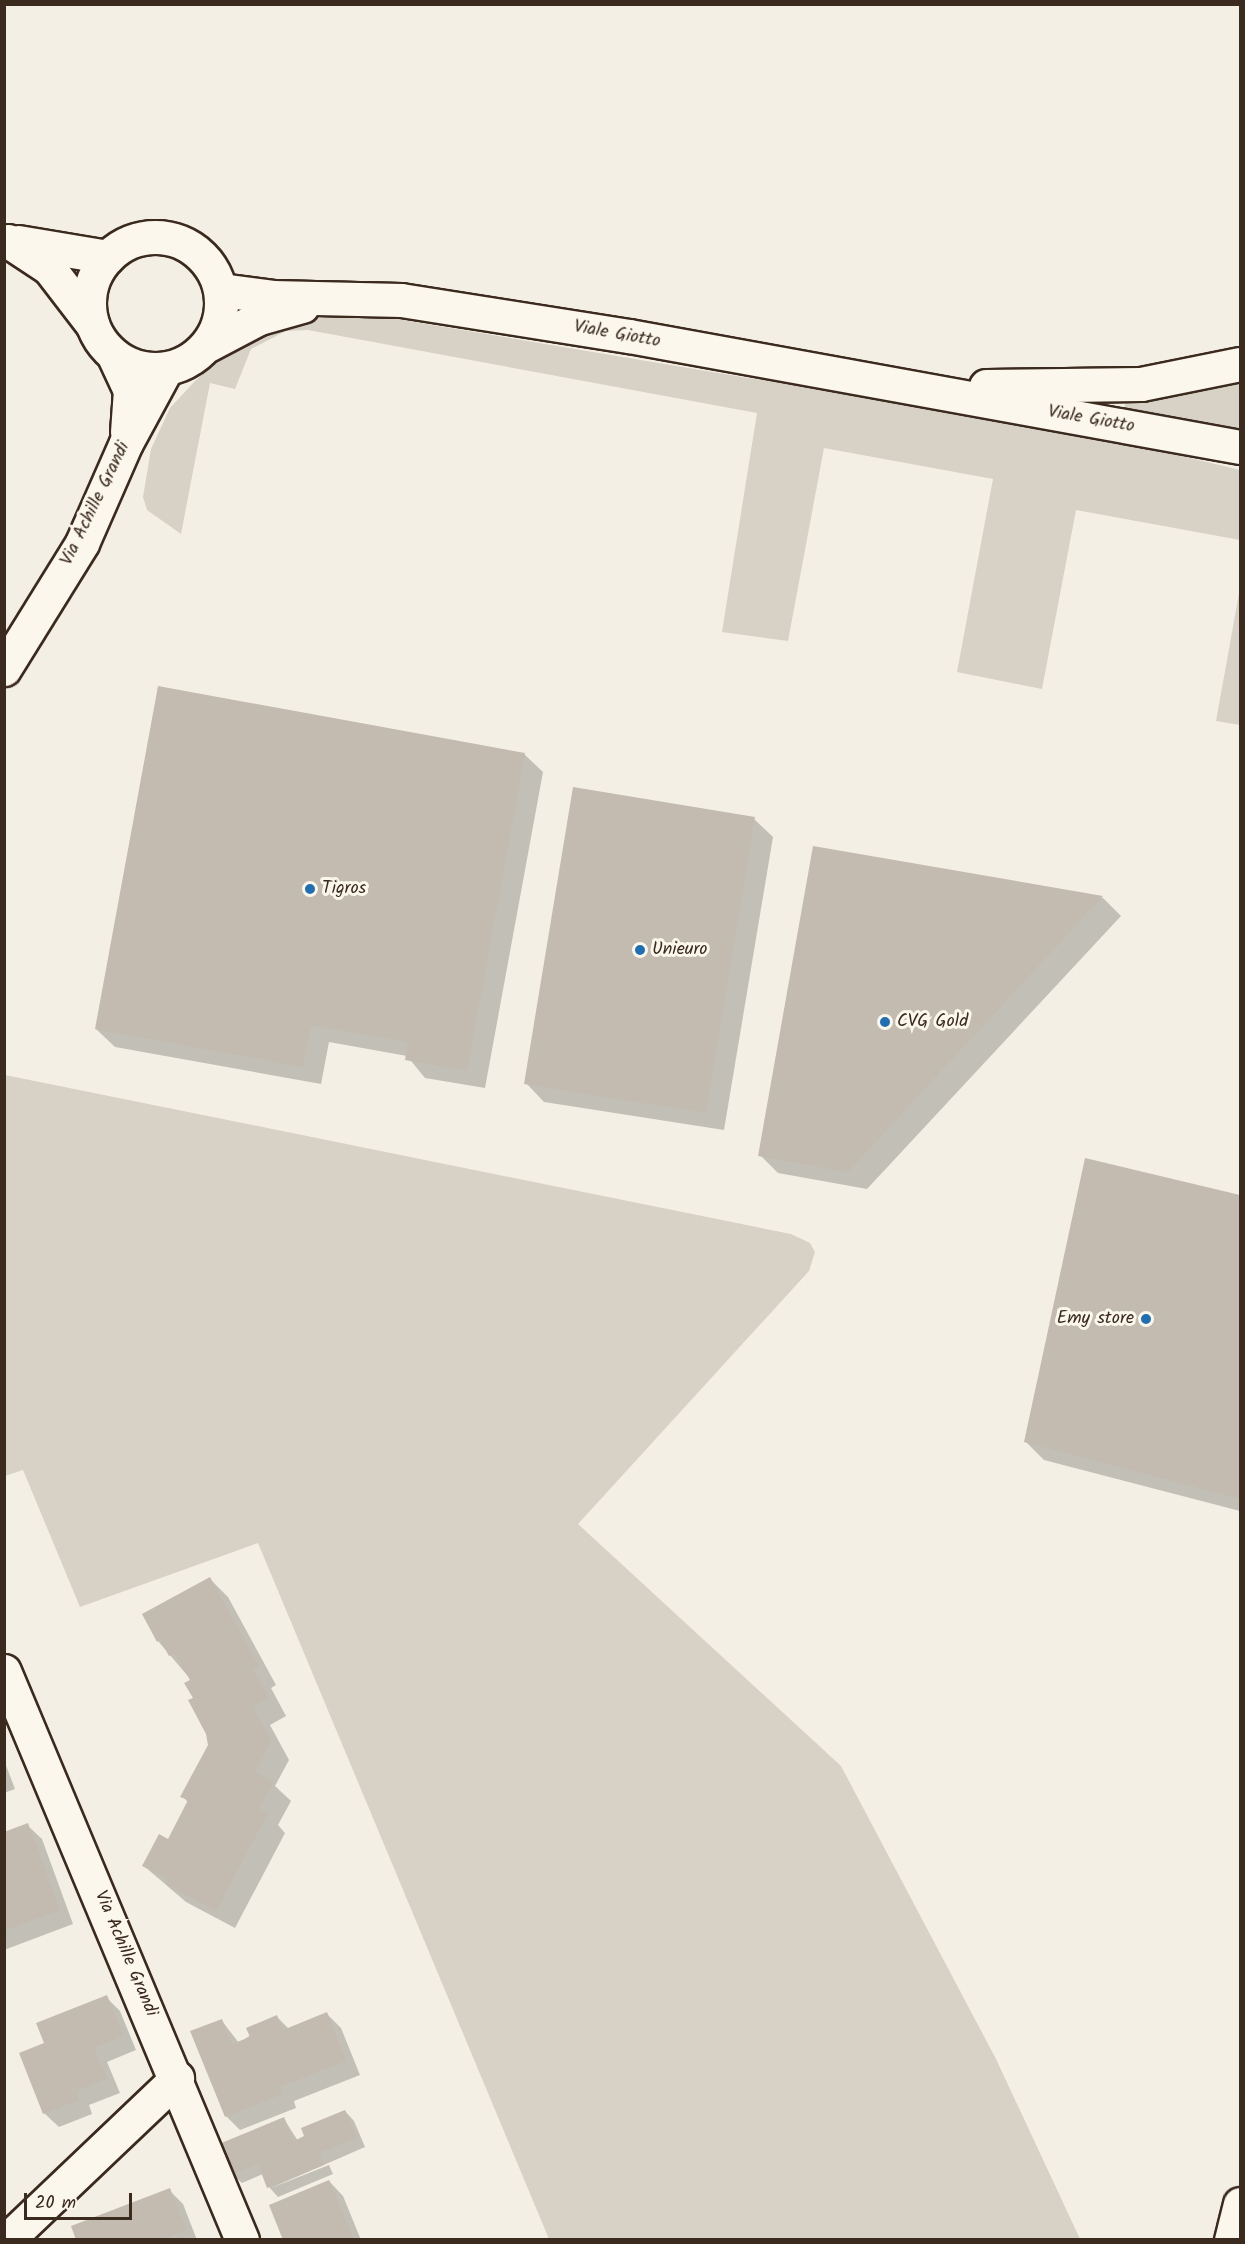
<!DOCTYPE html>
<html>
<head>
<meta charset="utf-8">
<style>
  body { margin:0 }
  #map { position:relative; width:1245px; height:2244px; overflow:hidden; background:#f3efe4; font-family:Kalam,sans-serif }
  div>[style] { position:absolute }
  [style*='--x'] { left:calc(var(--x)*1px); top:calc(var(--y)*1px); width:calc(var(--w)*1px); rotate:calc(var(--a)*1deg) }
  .green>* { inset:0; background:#d8d1c6 }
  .shadow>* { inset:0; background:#0003 }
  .building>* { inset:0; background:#c3bbb0 }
  .roads { filter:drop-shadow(2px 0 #3b2a1e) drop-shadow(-2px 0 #3b2a1e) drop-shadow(0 2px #3b2a1e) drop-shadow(0 -2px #3b2a1e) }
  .minor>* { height:33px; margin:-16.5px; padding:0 16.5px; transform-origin:16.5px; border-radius:16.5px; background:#fbf7ec }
  .major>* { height:33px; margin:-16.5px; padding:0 16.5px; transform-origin:16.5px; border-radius:16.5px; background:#fbf7ec }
  .major>.ring { margin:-16.5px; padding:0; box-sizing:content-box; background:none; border:33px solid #fbf7ec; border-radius:50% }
  .dots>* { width:16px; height:16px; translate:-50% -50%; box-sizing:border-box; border:3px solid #fbf7ec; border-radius:50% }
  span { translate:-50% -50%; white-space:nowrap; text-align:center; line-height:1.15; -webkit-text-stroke:6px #fbf7ec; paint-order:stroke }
  .street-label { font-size:18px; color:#3b2a1e }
  .poi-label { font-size:18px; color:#3b2a1e }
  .left { translate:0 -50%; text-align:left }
  .right { translate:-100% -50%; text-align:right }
  .frame { position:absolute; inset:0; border:6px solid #3b2a1e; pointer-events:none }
  .scale { position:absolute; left:24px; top:2193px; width:108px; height:27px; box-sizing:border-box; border:3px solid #3b2a1e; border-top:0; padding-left:8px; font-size:18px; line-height:21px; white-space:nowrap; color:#3b2a1e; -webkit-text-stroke:4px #fbf7ec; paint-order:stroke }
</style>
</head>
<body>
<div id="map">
  <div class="green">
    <div style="clip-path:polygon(361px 313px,748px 378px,995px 411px,1240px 470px,1240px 540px,1076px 510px,1042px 689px,957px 672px,993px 479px,824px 448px,788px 641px,722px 632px,757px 413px,308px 330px,286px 331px,251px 349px,235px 389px,210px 383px,181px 534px,147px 510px,143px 497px,151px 449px,170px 408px,195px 381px,234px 347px,268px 329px,305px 319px)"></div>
    <div style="clip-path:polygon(1240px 381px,1240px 436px,1125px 416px,1125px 401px)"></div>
    <div style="clip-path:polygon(1240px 588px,1240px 725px,1216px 721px)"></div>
    <div style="clip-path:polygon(5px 1075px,791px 1234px,810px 1243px,815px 1252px,809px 1271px,578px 1524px,841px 1766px,996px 2059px,1080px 2239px,549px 2239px,258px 1543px,80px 1607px,23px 1470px,5px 1476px)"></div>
  </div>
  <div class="shadow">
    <div style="clip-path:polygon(524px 754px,543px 772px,485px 1088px,425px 1078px,407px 1056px,329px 1042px,321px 1084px,115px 1047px,96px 1029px)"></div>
    <div style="clip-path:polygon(754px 819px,773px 837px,724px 1130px,544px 1102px,526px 1083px)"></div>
    <div style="clip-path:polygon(814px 848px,1103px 898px,1121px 916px,867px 1189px,778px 1173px,760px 1155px)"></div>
    <div style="clip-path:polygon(1087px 1160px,1240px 1197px,1240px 1511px,1044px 1460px,1026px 1442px)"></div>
    <div style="clip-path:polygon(210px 1579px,228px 1597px,276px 1685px,271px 1688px,286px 1716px,270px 1725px,289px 1760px,275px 1786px,291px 1801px,278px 1825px,285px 1833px,235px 1928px,186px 1902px,144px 1866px,168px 1841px,188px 1802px,182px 1796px,210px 1746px,192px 1681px,158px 1641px)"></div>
    <div style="clip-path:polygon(4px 1760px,15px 1789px,4px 1793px)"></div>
    <div style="clip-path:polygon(27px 1825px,42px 1839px,73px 1924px,4px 1950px,4px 1833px)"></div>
    <div style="clip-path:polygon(106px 1997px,120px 2011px,136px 2050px,107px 2062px,120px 2093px,89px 2105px,92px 2114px,59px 2127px,44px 2113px,46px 2044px)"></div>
    <div style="clip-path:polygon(327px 2014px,341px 2028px,360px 2075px,294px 2101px,296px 2108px,240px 2130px,226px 2116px,222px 2021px,239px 2043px,277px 2017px,289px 2029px)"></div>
    <div style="clip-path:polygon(345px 2111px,354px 2121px,365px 2147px,271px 2188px,329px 2165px,333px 2174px,278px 2197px,269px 2187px,263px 2174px,242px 2183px,232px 2174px,284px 2119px,298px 2141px)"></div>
    <div style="clip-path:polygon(329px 2181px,343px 2196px,361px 2240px,285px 2240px)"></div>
    <div style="clip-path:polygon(169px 2190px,183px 2204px,197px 2240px,77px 2240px)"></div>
  </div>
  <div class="building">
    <div style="clip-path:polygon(158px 686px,525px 753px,467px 1071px,405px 1060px,408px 1042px,311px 1025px,303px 1067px,95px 1029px)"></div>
    <div style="clip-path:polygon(573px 787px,755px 817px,706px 1113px,524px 1084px)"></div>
    <div style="clip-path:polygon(813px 846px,1103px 896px,848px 1172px,758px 1156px)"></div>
    <div style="clip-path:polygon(1085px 1158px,1240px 1195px,1240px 1499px,1024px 1442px)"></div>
    <div style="clip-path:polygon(210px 1577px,259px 1666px,253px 1670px,269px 1698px,252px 1706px,271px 1741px,255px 1772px,273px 1782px,259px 1808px,268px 1813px,216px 1911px,166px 1884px,168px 1879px,142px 1866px,159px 1834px,168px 1839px,188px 1800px,180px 1797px,208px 1745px,206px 1734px,188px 1700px,193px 1698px,184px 1683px,190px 1680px,175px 1654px,169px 1656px,160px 1640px,157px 1642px,142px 1614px)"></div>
    <div style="clip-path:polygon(28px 1823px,60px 1910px,4px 1931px,4px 1832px)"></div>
    <div style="clip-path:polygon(107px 1995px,123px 2036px,94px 2048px,107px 2079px,76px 2091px,79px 2100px,43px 2114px,19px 2053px,44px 2043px,36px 2023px)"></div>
    <div style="clip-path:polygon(327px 2012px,346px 2061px,280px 2087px,283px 2094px,225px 2117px,190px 2031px,222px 2019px,232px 2044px,250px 2037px,246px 2028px,277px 2015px,283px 2030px)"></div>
    <div style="clip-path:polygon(345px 2110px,357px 2138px,319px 2153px,324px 2165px,267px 2188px,258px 2164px,231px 2175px,219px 2144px,284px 2117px,294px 2141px,304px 2136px,301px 2128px)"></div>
    <div style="clip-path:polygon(329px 2180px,354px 2240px,283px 2240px,269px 2205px)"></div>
    <div style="clip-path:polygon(170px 2188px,186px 2230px,161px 2240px,76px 2240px,71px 2226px)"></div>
  </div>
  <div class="roads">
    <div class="minor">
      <div style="--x:114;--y:356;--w:38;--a:65"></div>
      <div style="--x:130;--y:390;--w:42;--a:94.1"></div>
      <div style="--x:4;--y:669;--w:148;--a:-58.2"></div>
      <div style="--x:82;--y:543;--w:109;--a:-66.3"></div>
      <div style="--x:126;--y:443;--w:84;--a:-61.6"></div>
      <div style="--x:4;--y:1671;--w:617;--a:67.3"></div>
      <div style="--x:7;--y:2240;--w:235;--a:-43.6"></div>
      <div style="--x:1231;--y:2240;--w:37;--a:-76"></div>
    </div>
    <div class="major">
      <div class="ring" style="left:89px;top:237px;width:99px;height:99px"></div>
      <div style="--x:8;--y:241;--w:49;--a:33.4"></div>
      <div style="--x:49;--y:268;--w:71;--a:52.5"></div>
      <div style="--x:18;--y:242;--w:91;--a:9.5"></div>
      <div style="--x:221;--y:290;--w:52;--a:7.7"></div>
      <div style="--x:273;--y:297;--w:128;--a:1.3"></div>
      <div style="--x:401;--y:300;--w:231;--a:9"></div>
      <div style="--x:629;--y:336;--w:621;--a:10.3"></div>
      <div style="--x:208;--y:345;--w:58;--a:-27.9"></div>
      <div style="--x:259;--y:318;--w:45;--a:-15.6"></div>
      <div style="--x:986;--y:386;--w:155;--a:-0.7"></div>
      <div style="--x:1141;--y:384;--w:101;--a:-11.4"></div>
    </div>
  </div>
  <div class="dots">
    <div style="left:310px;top:889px;background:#1f6fb2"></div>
    <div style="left:640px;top:950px;background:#1f6fb2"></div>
    <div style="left:885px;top:1022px;background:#1f6fb2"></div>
    <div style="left:1146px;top:1319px;background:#1f6fb2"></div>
  </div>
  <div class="street-label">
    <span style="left:617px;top:335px;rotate:10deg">Viale Giotto</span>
    <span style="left:1091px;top:420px;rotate:10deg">Viale Giotto</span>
    <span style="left:96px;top:504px;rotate:-64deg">Via Achille Grandi</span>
    <span style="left:125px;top:1954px;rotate:67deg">Via Achille Grandi</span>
  </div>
  <div class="poi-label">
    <span class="left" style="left:322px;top:889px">Tigros</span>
    <span class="left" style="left:652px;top:950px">Unieuro</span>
    <span class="left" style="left:897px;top:1022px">CVG Gold</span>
    <span class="right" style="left:1134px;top:1319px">Emy store</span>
  </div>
  <div class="frame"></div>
  <div class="scale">20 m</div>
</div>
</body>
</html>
